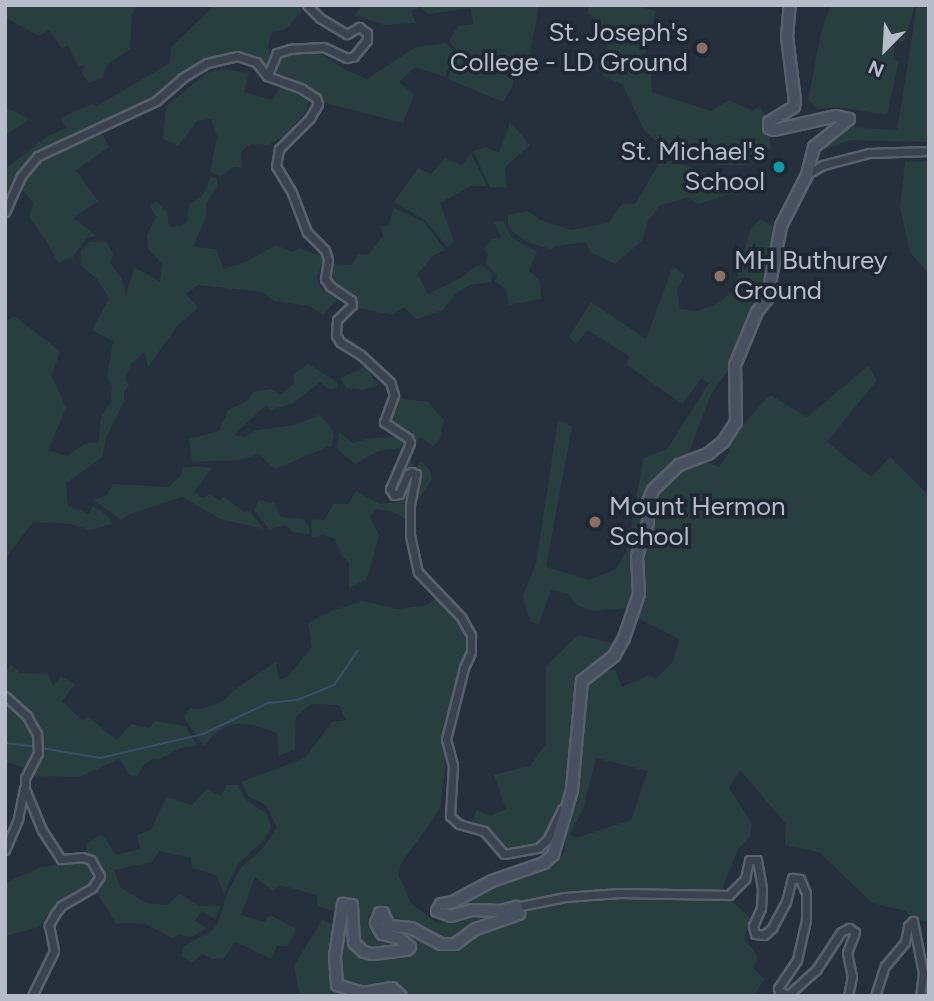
<!DOCTYPE html>
<html>
<head>
<meta charset="utf-8">
<style>
  body { margin:0 }
  #map { position:relative; width:934px; height:1001px; overflow:hidden; background:#26303d; font-family:Figtree,sans-serif }
  div>[style] { position:absolute }
  [style*='--x'] { left:calc(var(--x)*1px); top:calc(var(--y)*1px); width:calc(var(--w)*1px); rotate:calc(var(--a)*1deg) }
  .green>* { inset:0; background:#293e3f }
  .stream>* { height:2px; margin:-1px; padding:0 1px; transform-origin:1px; border-radius:1px; background:#3c4e66 }
  .roads { filter:drop-shadow(2px 0 #58606b) drop-shadow(-2px 0 #58606b) drop-shadow(0 2px #58606b) drop-shadow(0 -2px #58606b) }
  .minor>* { height:7px; margin:-3.5px; padding:0 3.5px; transform-origin:3.5px; border-radius:3.5px; background:#3a424e }
  .secondary>* { height:10px; margin:-5px; padding:0 5px; transform-origin:5px; border-radius:5px; background:#485160 }
  .dots>* { width:19px; height:19px; translate:-50% -50%; box-sizing:border-box; border:4px solid #1f2733; border-radius:50% }
  span { translate:-50% -50%; white-space:nowrap; text-align:center; line-height:1.15; -webkit-text-stroke:7px #1f2733; paint-order:stroke }
  .poi-label { font-size:26px; color:#b6bdc8 }
  .right { translate:-100% -50%; text-align:right }
  .left { translate:0 -50%; text-align:left }
  .frame { position:absolute; inset:0; border:7px solid #b6bdc8; pointer-events:none }
  .north { position:absolute; left:850px; top:14px; width:70px; height:70px; -webkit-text-stroke:5px #1f2733; paint-order:stroke; rotate:204deg; font-size:19px; font-weight:700; line-height:28px; text-align:center; color:#b6bdc8 }
  .north::after { content:''; display:block; margin:auto; width:24px; height:32px; background:#b6bdc8; clip-path:polygon(50% 0,100% 100%,50% 72%,0 100%) }
</style>
</head>
<body>
<div id="map">
  <div class="green">
    <div style="clip-path:polygon(5px 5px,137px 5px,132px 16px,130px 49px,107px 65px,102px 78px,89px 83px,82px 74px,85px 65px,78px 67px,68px 45px,62px 48px,49px 30px,39px 36px,5px 17px)"></div>
    <div style="clip-path:polygon(215px 5px,299px 5px,302px 11px,286px 29px,271px 33px,268px 46px,271px 55px,266px 71px,258px 59px,241px 52px,211px 57px,191px 67px,154px 98px,111px 116px,88px 131px,67px 137px,30px 158px,20px 168px,5px 198px,5px 169px,48px 136px,66px 128px,61px 118px,91px 104px,97px 106px,170px 63px,171px 47px)"></div>
    <div style="clip-path:polygon(362px 5px,539px 5px,530px 54px,515px 57px,513px 85px,503px 102px,448px 79px,457px 51px,449px 41px,458px 26px,473px 24px,471px 8px,429px 14px,420px 7px,411px 11px,416px 23px,384px 25px,355px 15px)"></div>
    <div style="clip-path:polygon(590px 5px,634px 5px,656px 11px,641px 72px,651px 74px,652px 92px,711px 111px,729px 100px,753px 111px,759px 106px,767px 118px,762px 123px,769px 137px,771px 149px,759px 148px,747px 165px,719px 165px,682px 147px,666px 150px,645px 131px,622px 84px,603px 76px,609px 31px,587px 13px)"></div>
    <div style="clip-path:polygon(831px 5px,915px 5px,904px 42px,895px 41px,893px 60px,899px 61px,887px 115px,838px 107px,818px 109px,808px 100px,821px 33px)"></div>
    <div style="clip-path:polygon(917px 5px,929px 9px,929px 142px,851px 140px,819px 151px,849px 127px,897px 130px)"></div>
    <div style="clip-path:polygon(446px 43px,454px 52px,445px 77px,415px 67px,399px 82px,414px 95px,403px 123px,322px 102px,315px 90px,288px 76px,273px 75px,282px 56px,288px 52px,316px 51px,346px 70px,367px 79px,416px 47px)"></div>
    <div style="clip-path:polygon(222px 69px,249px 73px,244px 92px,272px 100px,281px 86px,309px 101px,306px 111px,284px 136px,268px 145px,250px 144px,241px 152px,242px 168px,234px 167px,221px 176px,210px 172px,217px 136px,211px 119px,197px 121px,178px 146px,163px 139px,166px 106px,207px 73px)"></div>
    <div style="clip-path:polygon(9px 109px,29px 119px,5px 136px,5px 110px)"></div>
    <div style="clip-path:polygon(510px 122px,530px 145px,505px 167px,507px 188px,490px 187px,473px 151px,486px 147px,499px 153px)"></div>
    <div style="clip-path:polygon(103px 135px,109px 147px,76px 170px,98px 201px,73px 218px,96px 236px,86px 238px,73px 257px,58px 263px,49px 245px,29px 217px,33px 203px,21px 188px,27px 172px,39px 159px,66px 146px)"></div>
    <div style="clip-path:polygon(471px 153px,487px 186px,471px 186px,440px 203px,454px 241px,447px 247px,425px 220px,394px 202px,418px 168px,431px 174px,445px 158px,462px 165px)"></div>
    <div style="clip-path:polygon(672px 160px,747px 189px,698px 204px,688px 197px,659px 206px,648px 221px,642px 241px,615px 264px,590px 252px,586px 242px,556px 246px,551px 249px,529px 243px,513px 232px,508px 223px,508px 215px,528px 211px,540px 220px,571px 230px,608px 223px,622px 204px,635px 204px,659px 164px)"></div>
    <div style="clip-path:polygon(929px 161px,929px 273px,910px 253px,900px 207px,905px 162px)"></div>
    <div style="clip-path:polygon(211px 177px,217px 178px,217px 186px,206px 204px,206px 217px,193px 247px,216px 249px,224px 269px,248px 261px,275px 245px,293px 252px,299px 248px,324px 257px,317px 278px,320px 287px,338px 299px,323px 315px,310px 306px,274px 301px,262px 292px,198px 285px,186px 294px,198px 308px,178px 325px,148px 367px,145px 352px,131px 364px,125px 379px,129px 386px,124px 391px,124px 401px,105px 440px,103px 457px,66px 483px,68px 506px,89px 514px,93px 506px,108px 516px,113px 524px,90px 530px,71px 524px,33px 522px,5px 559px,5px 322px,14px 316px,60px 351px,52px 376px,66px 408px,48px 450px,67px 456px,86px 443px,98px 443px,101px 418px,111px 402px,112px 386px,107px 377px,113px 341px,92px 330px,109px 298px,97px 279px,80px 265px,81px 250px,90px 242px,106px 242px,113px 253px,111px 264px,121px 278px,126px 296px,134px 267px,160px 282px,162px 264px,148px 249px,147px 235px,156px 217px,150px 206px,156px 201px,167px 212px,169px 227px,182px 226px,187px 221px,189px 204px,201px 198px)"></div>
    <div style="clip-path:polygon(394px 208px,424px 222px,445px 250px,434px 255px,417px 274px,428px 294px,461px 278px,476px 266px,483px 266px,493px 274px,491px 282px,470px 285px,455px 294px,443px 310px,416px 319px,404px 307px,392px 315px,356px 307px,352px 299px,332px 287px,330px 279px,334px 264px,351px 265px,358px 255px,369px 254px,383px 236px,380px 226px,388px 226px)"></div>
    <div style="clip-path:polygon(760px 219px,776px 229px,763px 298px,754px 310px,730px 368px,711px 394px,687px 458px,651px 488px,636px 589px,628px 608px,593px 611px,577px 605px,567px 593px,551px 590px,539px 625px,530px 621px,523px 596px,536px 564px,558px 420px,572px 427px,546px 567px,589px 580px,616px 569px,628px 548px,643px 459px,668px 448px,709px 383px,701px 379px,682px 404px,627px 365px,629px 356px,588px 330px,576px 344px,569px 337px,591px 302px,646px 339px,673px 266px,685px 275px,677px 290px,680px 309px,698px 311px,719px 303px,734px 289px,750px 230px)"></div>
    <div style="clip-path:polygon(503px 221px,511px 237px,537px 252px,529px 271px,540px 281px,541px 299px,509px 305px,506px 289px,495px 281px,497px 275px,485px 263px,488px 255px,484px 249px,492px 239px,501px 237px,494px 222px)"></div>
    <div style="clip-path:polygon(341px 335px,354px 341px,372px 362px,394px 377px,403px 399px,428px 402px,444px 420px,439px 441px,433px 446px,420px 437px,412px 447px,389px 421px,397px 402px,393px 379px,354px 347px,341px 339px)"></div>
    <div style="clip-path:polygon(308px 364px,337px 382px,338px 387px,330px 390px,320px 382px,293px 403px,270px 410px,266px 405px,234px 435px,244px 437px,257px 430px,295px 425px,319px 415px,330px 426px,334px 436px,332px 445px,275px 469px,259px 454px,240px 460px,192px 462px,189px 439px,219px 431px,228px 410px,247px 401px,254px 392px,271px 389px,281px 395px,294px 384px,293px 375px)"></div>
    <div style="clip-path:polygon(evenodd,868px 366px,877px 380px,827px 442px,871px 477px,890px 457px,929px 496px,929px 921px,912px 920px,906px 911px,872px 903px,819px 852px,785px 845px,786px 824px,740px 770px,729px 788px,752px 823px,750px 837px,738px 849px,721px 892px,618px 891px,444px 913px,493px 882px,555px 866px,565px 851px,564px 835px,575px 800px,588px 681px,597px 673px,615px 669px,622px 687px,649px 675px,656px 679px,673px 662px,679px 639px,638px 618px,644px 593px,641px 556px,654px 523px,656px 492px,666px 480px,687px 467px,702px 461px,719px 467px,730px 451px,726px 443px,770px 395px,807px 417px,868px 366px,596px 758px,648px 771px,631px 820px,577px 838px,570px 834px,583px 809px,596px 758px)"></div>
    <div style="clip-path:polygon(366px 367px,378px 385px,363px 390px,346px 388px,340px 378px)"></div>
    <div style="clip-path:polygon(339px 432px,353px 443px,371px 438px,400px 437px,404px 442px,400px 448px,379px 451px,355px 464px,337px 449px)"></div>
    <div style="clip-path:polygon(407px 452px,415px 468px,421px 462px,430px 470px,432px 479px,415px 504px,420px 477px,415px 468px,404px 471px,397px 491px,392px 489px)"></div>
    <div style="clip-path:polygon(197px 466px,212px 468px,194px 492px,202px 498px,210px 494px,219px 500px,224px 497px,244px 512px,250px 511px,264px 529px,221px 519px,182px 497px,130px 514px,121px 520px,94px 500px,107px 495px,113px 484px,169px 487px,181px 475px,183px 468px)"></div>
    <div style="clip-path:polygon(410px 476px,414px 479px,408px 490px,407px 520px,394px 512px,377px 509px,370px 516px,379px 535px,373px 558px,366px 580px,349px 588px,349px 562px,341px 555px,335px 539px,323px 535px,312px 538px,311px 519px,324px 520px,334px 504px,348px 504px,356px 491px,380px 504px,398px 502px,403px 499px)"></div>
    <div style="clip-path:polygon(259px 500px,275px 503px,281px 517px,303px 519px,310px 528px,309px 534px,293px 532px,286px 525px,269px 529px,254px 510px)"></div>
    <div style="clip-path:polygon(437px 598px,458px 619px,467px 637px,468px 650px,460px 669px,443px 739px,446px 763px,440px 809px,400px 865px,399px 876px,411px 903px,438px 924px,509px 911px,456px 938px,445px 940px,394px 923px,387px 911px,379px 907px,368px 917px,368px 927px,375px 934px,393px 939px,405px 947px,367px 950px,356px 940px,353px 903px,345px 899px,339px 901px,333px 911px,318px 906px,317px 895px,280px 885px,273px 891px,255px 877px,241px 915px,264px 922px,270px 915px,296px 929px,288px 946px,277px 946px,271px 959px,243px 945px,234px 943px,224px 958px,212px 959px,202px 954px,193px 962px,181px 956px,184px 946px,213px 930px,218px 923px,228px 891px,241px 868px,264px 847px,277px 827px,266px 805px,248px 796px,241px 782px,305px 758px,332px 722px,346px 720px,339px 705px,312px 704px,296px 716px,295px 749px,279px 756px,277px 733px,250px 724px,231px 724px,214px 734px,204px 746px,184px 718px,190px 708px,202px 709px,224px 700px,238px 687px,276px 662px,279px 680px,288px 676px,312px 647px,308px 623px,332px 611px,362px 601px,397px 609px,427px 605px)"></div>
    <div style="clip-path:polygon(578px 635px,616px 644px,600px 665px,586px 667px,578px 675px,570px 722px,569px 770px,563px 800px,544px 839px,535px 847px,504px 851px,498px 846px,491px 830px,472px 821px,477px 810px,490px 816px,506px 809px,494px 775px,530px 766px,546px 744px,546px 666px)"></div>
    <div style="clip-path:polygon(11px 664px,19px 673px,48px 674px,53px 686px,61px 676px,75px 684px,62px 701px,82px 720px,88px 717px,117px 740px,131px 724px,149px 728px,155px 721px,185px 726px,197px 746px,183px 747px,157px 760px,154px 758px,145px 764px,137px 776px,130px 775px,119px 759px,79px 777px,29px 776px,39px 733px,5px 693px,5px 674px)"></div>
    <div style="clip-path:polygon(5px 700px,26px 721px,34px 736px,33px 754px,24px 768px,5px 761px)"></div>
    <div style="clip-path:polygon(227px 785px,237px 785px,246px 800px,267px 814px,271px 828px,263px 841px,238px 864px,224px 894px,216px 875px,192px 868px,191px 858px,159px 851px,152px 862px,114px 870px,121px 888px,146px 903px,167px 905px,180px 894px,199px 906px,220px 906px,216px 919px,201px 911px,195px 921px,207px 928px,191px 937px,180px 935px,172px 938px,144px 923px,116px 924px,94px 888px,102px 874px,94px 860px,87px 856px,86px 844px,102px 834px,116px 855px,140px 849px,137px 835px,151px 830px,166px 797px,192px 805px,207px 789px,221px 796px)"></div>
    <div style="clip-path:polygon(86px 861px,95px 872px,90px 887px,57px 902px,39px 927px,5px 936px,5px 883px,41px 867px)"></div>
    <div style="clip-path:polygon(619px 896px,730px 900px,751px 918px,744px 939px,758px 956px,753px 968px,764px 979px,754px 996px,404px 996px,400px 990px,361px 990px,339px 982px,336px 957px,344px 910px,350px 911px,359px 953px,412px 945px,409px 939px,386px 933px,380px 927px,382px 917px,407px 931px,459px 946px,487px 930px,518px 922px,524px 918px,527px 907px,566px 900px)"></div>
    <div style="clip-path:polygon(322px 920px,335px 925px,331px 971px,333px 985px,359px 996px,300px 996px,294px 966px)"></div>
  </div>
  <div class="stream">
    <div style="--x:5;--y:743;--w:31;--a:7"></div>
    <div style="--x:41;--y:748;--w:60;--a:9.6"></div>
    <div style="--x:100;--y:758;--w:106;--a:-13.1"></div>
    <div style="--x:203;--y:734;--w:72;--a:-25.5"></div>
    <div style="--x:268;--y:703;--w:29;--a:-6"></div>
    <div style="--x:297;--y:700;--w:40;--a:-22"></div>
    <div style="--x:334;--y:685;--w:42;--a:-55.6"></div>
  </div>
  <div class="roads">
    <div class="minor">
      <div style="--x:307;--y:5;--w:18;--a:45"></div>
      <div style="--x:320;--y:18;--w:31;--a:31"></div>
      <div style="--x:347;--y:34;--w:14;--a:-30"></div>
      <div style="--x:359;--y:27;--w:10;--a:37"></div>
      <div style="--x:367;--y:33;--w:7;--a:90"></div>
      <div style="--x:367;--y:40;--w:21;--a:129"></div>
      <div style="--x:354;--y:56;--w:7;--a:164"></div>
      <div style="--x:347;--y:58;--w:26;--a:-155"></div>
      <div style="--x:323;--y:47;--w:33;--a:177"></div>
      <div style="--x:290;--y:49;--w:14;--a:163"></div>
      <div style="--x:277;--y:53;--w:25;--a:113"></div>
      <div style="--x:267;--y:76;--w:37;--a:20"></div>
      <div style="--x:302;--y:89;--w:17;--a:33"></div>
      <div style="--x:316;--y:98;--w:6;--a:72"></div>
      <div style="--x:318;--y:104;--w:16;--a:120"></div>
      <div style="--x:310;--y:118;--w:44;--a:135"></div>
      <div style="--x:279;--y:149;--w:17;--a:100"></div>
      <div style="--x:276;--y:166;--w:31;--a:59"></div>
      <div style="--x:292;--y:193;--w:42;--a:69"></div>
      <div style="--x:307;--y:232;--w:25;--a:45"></div>
      <div style="--x:325;--y:250;--w:10;--a:73"></div>
      <div style="--x:328;--y:260;--w:19;--a:99"></div>
      <div style="--x:325;--y:279;--w:9;--a:54"></div>
      <div style="--x:330;--y:286;--w:25;--a:34"></div>
      <div style="--x:351;--y:300;--w:5;--a:79"></div>
      <div style="--x:352;--y:305;--w:21;--a:135"></div>
      <div style="--x:337;--y:320;--w:15;--a:94"></div>
      <div style="--x:336;--y:335;--w:8;--a:60"></div>
      <div style="--x:340;--y:342;--w:25;--a:32"></div>
      <div style="--x:361;--y:355;--w:40;--a:43"></div>
      <div style="--x:390;--y:382;--w:14;--a:73"></div>
      <div style="--x:394;--y:395;--w:29;--a:110"></div>
      <div style="--x:384;--y:422;--w:29;--a:34"></div>
      <div style="--x:408;--y:438;--w:5;--a:68"></div>
      <div style="--x:410;--y:443;--w:50;--a:113.5"></div>
      <div style="--x:390;--y:489;--w:7;--a:56"></div>
      <div style="--x:394;--y:495;--w:5;--a:-11"></div>
      <div style="--x:399;--y:494;--w:22;--a:-66"></div>
      <div style="--x:408;--y:474;--w:4;--a:-27"></div>
      <div style="--x:412;--y:472;--w:4;--a:27"></div>
      <div style="--x:416;--y:474;--w:32;--a:101"></div>
      <div style="--x:410;--y:505;--w:30;--a:90"></div>
      <div style="--x:410;--y:535;--w:38;--a:78"></div>
      <div style="--x:418;--y:572;--w:62;--a:46.3"></div>
      <div style="--x:461;--y:617;--w:21;--a:61"></div>
      <div style="--x:471;--y:635;--w:17;--a:90"></div>
      <div style="--x:471;--y:652;--w:17;--a:114"></div>
      <div style="--x:464;--y:668;--w:73;--a:104.2"></div>
      <div style="--x:446;--y:739;--w:27;--a:75"></div>
      <div style="--x:453;--y:765;--w:51;--a:93.4"></div>
      <div style="--x:450;--y:816;--w:12;--a:42"></div>
      <div style="--x:459;--y:824;--w:26;--a:16"></div>
      <div style="--x:484;--y:831;--w:30;--a:49"></div>
      <div style="--x:504;--y:854;--w:35;--a:-10"></div>
      <div style="--x:538;--y:848;--w:12;--a:-42"></div>
      <div style="--x:547;--y:840;--w:34;--a:-64"></div>
      <div style="--x:807;--y:174;--w:18;--a:-29"></div>
      <div style="--x:823;--y:165;--w:48;--a:-14.6"></div>
      <div style="--x:869;--y:153;--w:60;--a:-1.9"></div>
      <div style="--x:5;--y:212;--w:39;--a:-66"></div>
      <div style="--x:21;--y:176;--w:26;--a:-50"></div>
      <div style="--x:38;--y:156;--w:130;--a:-25"></div>
      <div style="--x:156;--y:101;--w:35;--a:-41"></div>
      <div style="--x:182;--y:78;--w:29;--a:-31"></div>
      <div style="--x:207;--y:63;--w:31;--a:-13"></div>
      <div style="--x:237;--y:56;--w:20;--a:18"></div>
      <div style="--x:256;--y:62;--w:18;--a:52"></div>
      <div style="--x:5;--y:696;--w:30;--a:42"></div>
      <div style="--x:27;--y:716;--w:21;--a:61"></div>
      <div style="--x:37;--y:734;--w:19;--a:87"></div>
      <div style="--x:38;--y:753;--w:28;--a:117"></div>
      <div style="--x:25;--y:778;--w:11;--a:90"></div>
      <div style="--x:25;--y:789;--w:44;--a:67.5"></div>
      <div style="--x:42;--y:830;--w:35;--a:57"></div>
      <div style="--x:61;--y:859;--w:21;--a:-5"></div>
      <div style="--x:82;--y:857;--w:9;--a:18"></div>
      <div style="--x:91;--y:860;--w:18;--a:61"></div>
      <div style="--x:100;--y:876;--w:14;--a:124"></div>
      <div style="--x:92;--y:888;--w:36;--a:150"></div>
      <div style="--x:61;--y:906;--w:10;--a:127"></div>
      <div style="--x:55;--y:914;--w:13;--a:119"></div>
      <div style="--x:49;--y:925;--w:26;--a:79"></div>
      <div style="--x:54;--y:951;--w:50;--a:116.1"></div>
      <div style="--x:5;--y:850;--w:34;--a:-67"></div>
      <div style="--x:18;--y:819;--w:31;--a:-79"></div>
      <div style="--x:516;--y:907;--w:50;--a:-11.5"></div>
      <div style="--x:565;--y:897;--w:54;--a:-4.2"></div>
      <div style="--x:619;--y:893;--w:110;--a:1"></div>
      <div style="--x:729;--y:895;--w:23;--a:-45"></div>
      <div style="--x:745;--y:879;--w:19;--a:-78"></div>
      <div style="--x:749;--y:860;--w:8;--a:0"></div>
      <div style="--x:757;--y:860;--w:29;--a:80"></div>
      <div style="--x:762;--y:889;--w:19;--a:93"></div>
      <div style="--x:761;--y:908;--w:20;--a:114"></div>
      <div style="--x:753;--y:926;--w:8;--a:76"></div>
      <div style="--x:755;--y:934;--w:9;--a:6"></div>
      <div style="--x:764;--y:935;--w:11;--a:-41"></div>
      <div style="--x:772;--y:928;--w:30;--a:-62"></div>
      <div style="--x:786;--y:902;--w:25;--a:-76"></div>
      <div style="--x:792;--y:878;--w:8;--a:7"></div>
      <div style="--x:800;--y:879;--w:15;--a:67"></div>
      <div style="--x:806;--y:893;--w:27;--a:90"></div>
      <div style="--x:806;--y:920;--w:41;--a:102.7"></div>
      <div style="--x:797;--y:960;--w:34;--a:124"></div>
      <div style="--x:778;--y:988;--w:3;--a:72"></div>
      <div style="--x:779;--y:991;--w:10;--a:24"></div>
      <div style="--x:788;--y:995;--w:38;--a:-42"></div>
      <div style="--x:816;--y:970;--w:45;--a:-56.7"></div>
      <div style="--x:841;--y:932;--w:9;--a:-27"></div>
      <div style="--x:849;--y:928;--w:7;--a:34"></div>
      <div style="--x:855;--y:932;--w:22;--a:111"></div>
      <div style="--x:847;--y:953;--w:24;--a:78"></div>
      <div style="--x:852;--y:976;--w:20;--a:101"></div>
      <div style="--x:875;--y:996;--w:32;--a:-72"></div>
      <div style="--x:885;--y:966;--w:31;--a:-50"></div>
      <div style="--x:905;--y:942;--w:16;--a:-79"></div>
      <div style="--x:908;--y:926;--w:7;--a:-45"></div>
      <div style="--x:913;--y:921;--w:53;--a:79.1"></div>
      <div style="--x:923;--y:973;--w:23;--a:97"></div>
    </div>
    <div class="secondary">
      <div style="--x:401;--y:996;--w:12;--a:-138"></div>
      <div style="--x:392;--y:988;--w:29;--a:170"></div>
      <div style="--x:363;--y:993;--w:27;--a:-163"></div>
      <div style="--x:337;--y:985;--w:29;--a:-94"></div>
      <div style="--x:335;--y:956;--w:53;--a:-81.3"></div>
      <div style="--x:343;--y:904;--w:9;--a:6"></div>
      <div style="--x:352;--y:905;--w:38;--a:87"></div>
      <div style="--x:354;--y:943;--w:13;--a:42"></div>
      <div style="--x:364;--y:952;--w:9;--a:13"></div>
      <div style="--x:373;--y:954;--w:34;--a:-7"></div>
      <div style="--x:407;--y:950;--w:4;--a:-45"></div>
      <div style="--x:410;--y:947;--w:14;--a:-141"></div>
      <div style="--x:399;--y:938;--w:17;--a:-167"></div>
      <div style="--x:382;--y:934;--w:13;--a:-119"></div>
      <div style="--x:376;--y:923;--w:11;--a:-68"></div>
      <div style="--x:380;--y:913;--w:3;--a:0"></div>
      <div style="--x:383;--y:913;--w:14;--a:65"></div>
      <div style="--x:389;--y:926;--w:22;--a:5"></div>
      <div style="--x:411;--y:928;--w:34;--a:28"></div>
      <div style="--x:441;--y:944;--w:14;--a:0"></div>
      <div style="--x:455;--y:944;--w:26;--a:-36"></div>
      <div style="--x:476;--y:929;--w:46;--a:-19.2"></div>
      <div style="--x:519;--y:914;--w:8;--a:-113"></div>
      <div style="--x:516;--y:907;--w:16;--a:166"></div>
      <div style="--x:500;--y:911;--w:28;--a:-178"></div>
      <div style="--x:472;--y:910;--w:22;--a:164"></div>
      <div style="--x:451;--y:916;--w:15;--a:-160"></div>
      <div style="--x:437;--y:911;--w:8;--a:-60"></div>
      <div style="--x:441;--y:904;--w:12;--a:-9"></div>
      <div style="--x:453;--y:902;--w:44;--a:-28.3"></div>
      <div style="--x:492;--y:881;--w:55;--a:-19.1"></div>
      <div style="--x:544;--y:863;--w:12;--a:-42"></div>
      <div style="--x:553;--y:855;--w:68;--a:-73.7"></div>
      <div style="--x:572;--y:790;--w:109;--a:-84.8"></div>
      <div style="--x:582;--y:681;--w:41;--a:-38"></div>
      <div style="--x:614;--y:656;--w:21;--a:-61"></div>
      <div style="--x:624;--y:638;--w:46;--a:-71.2"></div>
      <div style="--x:639;--y:594;--w:38;--a:-93"></div>
      <div style="--x:637;--y:556;--w:35;--a:-72"></div>
      <div style="--x:648;--y:523;--w:21;--a:-90"></div>
      <div style="--x:648;--y:502;--w:13;--a:-67"></div>
      <div style="--x:653;--y:490;--w:36;--a:-44"></div>
      <div style="--x:679;--y:465;--w:31;--a:-21"></div>
      <div style="--x:708;--y:454;--w:19;--a:-39"></div>
      <div style="--x:723;--y:442;--w:24;--a:-57"></div>
      <div style="--x:736;--y:422;--w:57;--a:-91"></div>
      <div style="--x:735;--y:365;--w:57;--a:-67.5"></div>
      <div style="--x:757;--y:312;--w:16;--a:-52"></div>
      <div style="--x:767;--y:299;--w:74;--a:-79.1"></div>
      <div style="--x:781;--y:226;--w:57;--a:-63"></div>
      <div style="--x:807;--y:175;--w:29;--a:-76"></div>
      <div style="--x:814;--y:147;--w:45;--a:-38.7"></div>
      <div style="--x:849;--y:119;--w:13;--a:-167"></div>
      <div style="--x:836;--y:116;--w:64;--a:167.3"></div>
      <div style="--x:774;--y:130;--w:5;--a:-158"></div>
      <div style="--x:769;--y:128;--w:6;--a:-90"></div>
      <div style="--x:769;--y:122;--w:29;--a:-31"></div>
      <div style="--x:794;--y:107;--w:6;--a:-81"></div>
      <div style="--x:795;--y:101;--w:64;--a:-97.1"></div>
      <div style="--x:787;--y:37;--w:32;--a:-85"></div>
    </div>
  </div>
  <div class="dots">
    <div style="left:702px;top:48px;background:#8d6e63"></div>
    <div style="left:779px;top:167px;background:#0f9aa8"></div>
    <div style="left:720px;top:276px;background:#8d6e63"></div>
    <div style="left:595px;top:522px;background:#8d6e63"></div>
  </div>
  <div class="poi-label">
    <span class="right" style="left:688px;top:48px">St. Joseph's<br>College - LD Ground</span>
    <span class="right" style="left:765px;top:167px">St. Michael's<br>School</span>
    <span class="left" style="left:734px;top:276px">MH Buthurey<br>Ground</span>
    <span class="left" style="left:609px;top:522px">Mount Hermon<br>School</span>
  </div>
  <div class="frame"></div>
  <div class="north">N</div>
</div>
</body>
</html>
